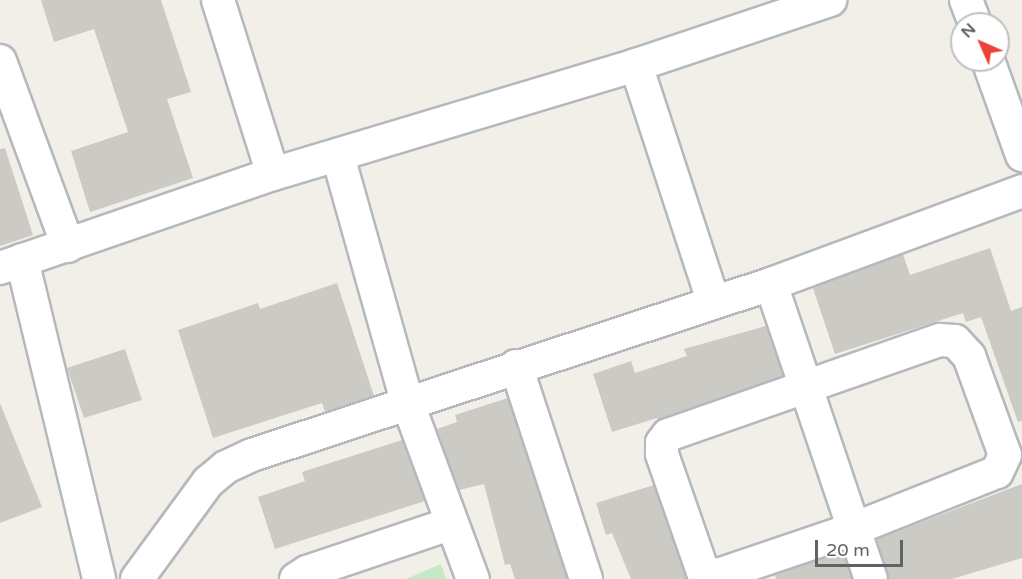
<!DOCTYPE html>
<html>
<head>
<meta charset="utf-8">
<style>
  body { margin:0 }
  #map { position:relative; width:1022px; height:579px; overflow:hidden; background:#f1efe8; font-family:"Varela Round",sans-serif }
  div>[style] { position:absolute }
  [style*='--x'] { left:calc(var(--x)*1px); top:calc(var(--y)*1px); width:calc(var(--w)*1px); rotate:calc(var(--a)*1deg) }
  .green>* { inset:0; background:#c5e8c5 }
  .building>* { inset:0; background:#cccac5 }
  .roads { filter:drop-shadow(2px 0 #b5b8bc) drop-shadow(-2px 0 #b5b8bc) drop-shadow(0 2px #b5b8bc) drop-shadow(0 -2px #b5b8bc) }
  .minor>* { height:32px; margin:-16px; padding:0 16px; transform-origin:16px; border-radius:16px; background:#fff }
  span { translate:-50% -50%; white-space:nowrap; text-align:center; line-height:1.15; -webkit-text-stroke:5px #fff; paint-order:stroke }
  .north { position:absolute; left:950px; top:12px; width:60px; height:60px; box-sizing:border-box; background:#fff; border:2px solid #bfc1c3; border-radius:50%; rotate:315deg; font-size:16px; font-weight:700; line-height:24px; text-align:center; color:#5f6368 }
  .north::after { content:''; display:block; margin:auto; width:21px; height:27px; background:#ea4335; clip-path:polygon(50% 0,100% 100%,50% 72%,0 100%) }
  .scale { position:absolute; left:815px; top:540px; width:88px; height:27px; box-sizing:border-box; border:3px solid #5f6368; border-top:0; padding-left:8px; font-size:18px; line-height:21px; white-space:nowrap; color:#5f6368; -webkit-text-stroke:4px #fff; paint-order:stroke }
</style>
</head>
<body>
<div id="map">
  <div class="green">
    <div style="clip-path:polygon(441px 564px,446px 579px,406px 579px)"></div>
  </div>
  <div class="building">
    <div style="clip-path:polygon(41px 0,161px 0,191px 92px,167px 99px,193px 178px,90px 212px,71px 151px,128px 132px,94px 29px,54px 42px)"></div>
    <div style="clip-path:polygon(5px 148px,33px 235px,0 246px,0 149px)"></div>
    <div style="clip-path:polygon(990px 248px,1011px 311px,1022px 307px,1022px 421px,1018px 422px,981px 317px,966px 322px,963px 313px,835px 354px,813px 288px,903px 254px,910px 275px)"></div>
    <div style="clip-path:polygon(337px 283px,374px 396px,325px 412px,322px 403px,213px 438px,178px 330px,258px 303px,260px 309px)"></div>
    <div style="clip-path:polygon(766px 326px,783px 376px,658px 421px,657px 418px,612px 432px,593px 374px,631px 361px,635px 373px,687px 356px,684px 349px)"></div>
    <div style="clip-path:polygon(125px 349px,142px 400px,84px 418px,67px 368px)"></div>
    <div style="clip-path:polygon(508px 398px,567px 579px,515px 579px,510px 564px,505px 565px,484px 484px,459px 490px,437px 429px,457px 422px,455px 415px)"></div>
    <div style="clip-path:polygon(0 403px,42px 507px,0 523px)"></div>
    <div style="clip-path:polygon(402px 440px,425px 501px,275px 549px,258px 497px,305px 481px,302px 472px)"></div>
    <div style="clip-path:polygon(1022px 484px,1022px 558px,952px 579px,888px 579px,877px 539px)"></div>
    <div style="clip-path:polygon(654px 485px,686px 578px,687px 579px,631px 579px,612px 533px,606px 535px,596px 503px)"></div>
    <div style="clip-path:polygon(843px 552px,852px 579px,776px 579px,775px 575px)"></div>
  </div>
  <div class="roads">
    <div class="minor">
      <div style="--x:218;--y:0;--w:182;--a:72.5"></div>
      <div style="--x:966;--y:0;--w:26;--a:69"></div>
      <div style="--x:988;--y:60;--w:101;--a:70.3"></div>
      <div style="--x:0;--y:61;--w:197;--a:69.8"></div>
      <div style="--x:636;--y:65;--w:248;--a:71.9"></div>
      <div style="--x:338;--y:156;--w:255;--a:74.3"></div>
      <div style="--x:407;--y:401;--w:190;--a:69.7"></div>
      <div style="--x:22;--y:260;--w:328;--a:76.4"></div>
      <div style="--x:0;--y:268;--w:289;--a:-19"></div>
      <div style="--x:273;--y:174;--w:379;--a:-16.7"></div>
      <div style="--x:636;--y:65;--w:205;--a:-18.5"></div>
      <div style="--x:771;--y:284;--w:311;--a:71.3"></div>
      <div style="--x:940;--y:340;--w:15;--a:4"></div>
      <div style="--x:955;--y:341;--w:21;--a:47"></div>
      <div style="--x:969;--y:356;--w:105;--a:70"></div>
      <div style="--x:1005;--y:455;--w:19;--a:115"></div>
      <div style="--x:997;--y:472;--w:154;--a:158.3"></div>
      <div style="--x:854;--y:529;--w:144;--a:161.3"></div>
      <div style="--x:718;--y:575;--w:15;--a:-169"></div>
      <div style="--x:703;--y:572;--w:125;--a:-109.2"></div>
      <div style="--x:662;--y:454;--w:11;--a:-90"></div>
      <div style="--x:662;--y:443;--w:10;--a:-53"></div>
      <div style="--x:668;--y:435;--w:288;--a:-19.3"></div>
      <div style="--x:516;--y:366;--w:224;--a:71.8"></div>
      <div style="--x:137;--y:579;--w:120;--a:-53.8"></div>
      <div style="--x:208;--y:482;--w:23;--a:-40"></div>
      <div style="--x:226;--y:467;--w:29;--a:-25"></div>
      <div style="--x:252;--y:455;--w:546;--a:-18.24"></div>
      <div style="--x:771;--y:284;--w:268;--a:-20.3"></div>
      <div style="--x:296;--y:579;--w:13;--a:-32"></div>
      <div style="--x:307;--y:572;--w:151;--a:-18.6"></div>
    </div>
  </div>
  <div class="north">N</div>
  <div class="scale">20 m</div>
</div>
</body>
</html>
